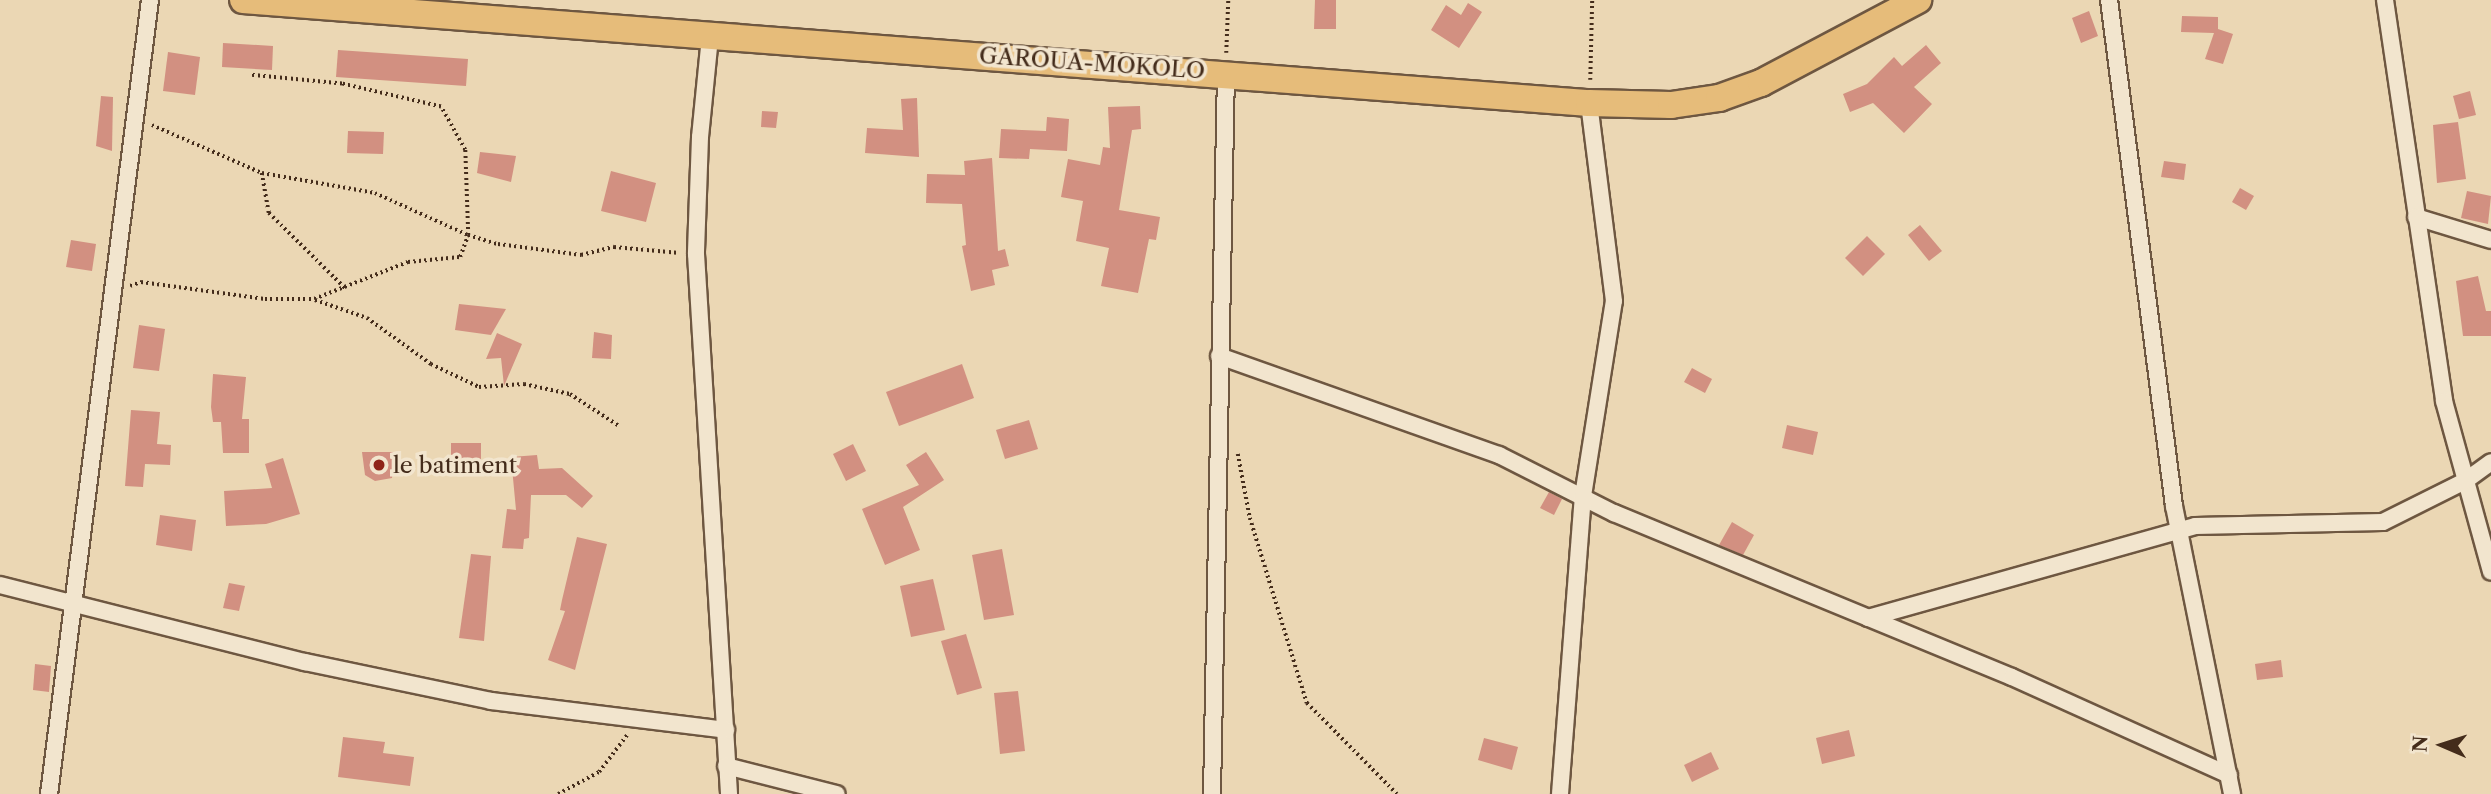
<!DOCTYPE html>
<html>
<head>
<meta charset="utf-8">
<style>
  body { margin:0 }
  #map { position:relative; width:2491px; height:794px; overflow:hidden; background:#ebd7b4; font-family:"Libre Caslon Text",serif }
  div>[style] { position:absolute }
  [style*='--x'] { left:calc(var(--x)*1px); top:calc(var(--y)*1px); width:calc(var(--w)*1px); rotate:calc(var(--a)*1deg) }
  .building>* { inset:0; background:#d29081 }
  .path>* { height:3.5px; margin-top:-1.75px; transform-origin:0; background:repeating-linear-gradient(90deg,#442c1b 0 2px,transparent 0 5.5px) }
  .roads { filter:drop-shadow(2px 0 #6e5741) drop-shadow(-2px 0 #6e5741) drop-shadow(0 2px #6e5741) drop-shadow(0 -2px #6e5741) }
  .street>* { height:16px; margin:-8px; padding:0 8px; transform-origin:8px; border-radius:8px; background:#f2e5ce }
  .primary>* { height:26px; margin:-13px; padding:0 13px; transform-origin:13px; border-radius:13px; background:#e6bc7a }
  .dots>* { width:19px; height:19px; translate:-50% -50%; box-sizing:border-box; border:4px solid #f2e5ce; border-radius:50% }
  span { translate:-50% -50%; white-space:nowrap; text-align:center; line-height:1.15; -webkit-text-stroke:7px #f2e5ce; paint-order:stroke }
  .street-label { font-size:23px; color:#442c1b }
  .poi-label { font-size:23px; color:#442c1b }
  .left { translate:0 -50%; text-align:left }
  .north { position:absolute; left:2407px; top:710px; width:70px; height:70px; -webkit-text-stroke:5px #f2e5ce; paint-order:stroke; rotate:273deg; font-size:19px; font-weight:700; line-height:28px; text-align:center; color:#442c1b }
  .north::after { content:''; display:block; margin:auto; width:24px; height:32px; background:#442c1b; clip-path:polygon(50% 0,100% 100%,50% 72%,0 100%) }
</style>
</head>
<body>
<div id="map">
  <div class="building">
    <div style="clip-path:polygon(1315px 0,1336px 0,1336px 29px,1314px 29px)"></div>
    <div style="clip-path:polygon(1468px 3px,1482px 12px,1459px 48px,1431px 30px,1446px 5px,1461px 15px)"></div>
    <div style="clip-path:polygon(2089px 11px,2098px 36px,2081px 43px,2072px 18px)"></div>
    <div style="clip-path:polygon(2182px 16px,2218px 17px,2218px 29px,2233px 34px,2223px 64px,2205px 59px,2214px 33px,2181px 32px)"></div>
    <div style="clip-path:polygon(223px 43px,273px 46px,272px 70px,222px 67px)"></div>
    <div style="clip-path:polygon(1926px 45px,1941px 63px,1914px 87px,1932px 104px,1904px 133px,1873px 103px,1850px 112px,1843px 94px,1867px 84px,1894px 57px,1902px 66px)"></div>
    <div style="clip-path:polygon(338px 50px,468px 59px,466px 86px,336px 77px)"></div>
    <div style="clip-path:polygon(168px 52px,200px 57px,195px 95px,163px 91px)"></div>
    <div style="clip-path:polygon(2470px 91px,2476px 115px,2459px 119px,2453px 96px)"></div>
    <div style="clip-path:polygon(101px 96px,113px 97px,112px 151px,96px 146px)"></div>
    <div style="clip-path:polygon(917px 98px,919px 157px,865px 153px,867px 128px,903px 130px,901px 99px)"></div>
    <div style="clip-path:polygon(1140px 106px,1141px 129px,1132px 130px,1119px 210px,1160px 217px,1156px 240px,1149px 239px,1138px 293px,1101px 286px,1109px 248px,1076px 241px,1083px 201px,1061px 197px,1068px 159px,1100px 165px,1103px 147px,1110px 148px,1108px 107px)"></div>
    <div style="clip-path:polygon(762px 111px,778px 112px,776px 128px,761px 127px)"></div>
    <div style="clip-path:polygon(1047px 117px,1069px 119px,1067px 151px,1030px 149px,1029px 159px,999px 158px,1001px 129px,1046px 131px)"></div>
    <div style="clip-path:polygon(2458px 122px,2466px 179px,2437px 183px,2433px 125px)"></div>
    <div style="clip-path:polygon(348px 131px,384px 132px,383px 154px,347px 153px)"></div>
    <div style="clip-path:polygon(480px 152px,516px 156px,511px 182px,477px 173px)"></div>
    <div style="clip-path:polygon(992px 158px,998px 251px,1005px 249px,1009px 266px,992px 270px,995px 285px,971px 291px,962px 246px,966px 245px,962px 204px,926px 203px,927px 174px,965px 175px,964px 161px)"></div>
    <div style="clip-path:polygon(2164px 161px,2186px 164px,2184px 180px,2161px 177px)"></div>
    <div style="clip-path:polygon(611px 171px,656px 183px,646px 222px,601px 211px)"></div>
    <div style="clip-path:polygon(2240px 188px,2254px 196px,2246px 210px,2232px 202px)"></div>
    <div style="clip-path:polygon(2467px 191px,2491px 196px,2488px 224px,2461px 218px)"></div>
    <div style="clip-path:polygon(1920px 225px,1942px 251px,1929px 261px,1908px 235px)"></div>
    <div style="clip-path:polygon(1867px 236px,1885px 254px,1863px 276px,1845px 258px)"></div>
    <div style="clip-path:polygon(71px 240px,96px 244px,92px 271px,66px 267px)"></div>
    <div style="clip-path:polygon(2478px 276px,2486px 311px,2491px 311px,2491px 336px,2463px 336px,2456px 281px)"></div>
    <div style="clip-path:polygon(459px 304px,506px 309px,491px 335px,455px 330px)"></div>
    <div style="clip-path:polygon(139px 325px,165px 329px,159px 371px,133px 368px)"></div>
    <div style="clip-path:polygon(594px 332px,612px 335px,611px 359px,592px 358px)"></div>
    <div style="clip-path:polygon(497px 333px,522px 344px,504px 386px,501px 358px,486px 359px)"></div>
    <div style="clip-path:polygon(962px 364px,974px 398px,899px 426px,886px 392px)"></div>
    <div style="clip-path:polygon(1692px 368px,1712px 379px,1705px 393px,1684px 382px)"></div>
    <div style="clip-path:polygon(213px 374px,246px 377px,242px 419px,249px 419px,249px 453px,223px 453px,221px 422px,213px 422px,211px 407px)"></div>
    <div style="clip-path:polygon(131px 410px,160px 412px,157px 444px,171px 445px,170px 465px,145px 464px,143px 487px,125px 486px)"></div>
    <div style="clip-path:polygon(1029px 420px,1038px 449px,1005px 459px,996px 430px)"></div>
    <div style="clip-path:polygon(1787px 425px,1818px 432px,1813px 455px,1782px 448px)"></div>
    <div style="clip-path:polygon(451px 443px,481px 443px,481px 464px,451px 464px)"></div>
    <div style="clip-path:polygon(853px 444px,866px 471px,846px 481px,833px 454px)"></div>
    <div style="clip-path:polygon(362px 452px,395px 452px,392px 478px,375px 481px,365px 475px)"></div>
    <div style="clip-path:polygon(926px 452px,944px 480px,903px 507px,920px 550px,885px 565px,862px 509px,919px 485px,906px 465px)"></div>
    <div style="clip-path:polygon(537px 455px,539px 469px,562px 468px,593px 496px,582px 508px,566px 495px,531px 495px,529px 538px,524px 539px,523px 549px,502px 548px,507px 509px,516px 510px,511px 457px)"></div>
    <div style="clip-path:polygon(283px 458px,300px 514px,266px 524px,226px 526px,224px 491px,272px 488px,265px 464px)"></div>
    <div style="clip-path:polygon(1549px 492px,1562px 499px,1554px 515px,1540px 508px)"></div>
    <div style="clip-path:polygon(160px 515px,196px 520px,192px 551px,156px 545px)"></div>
    <div style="clip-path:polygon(1732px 522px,1754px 535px,1743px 555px,1719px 545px)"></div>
    <div style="clip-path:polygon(577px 537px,607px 544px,575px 670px,548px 660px,565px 611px,560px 610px,562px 600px)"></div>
    <div style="clip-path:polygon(1002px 549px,1014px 615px,984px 620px,972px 555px)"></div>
    <div style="clip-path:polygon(471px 554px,491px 556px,484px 641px,459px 638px)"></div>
    <div style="clip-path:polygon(933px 579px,945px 630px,911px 637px,900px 586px)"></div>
    <div style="clip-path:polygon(229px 583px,245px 586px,239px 611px,223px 608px)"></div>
    <div style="clip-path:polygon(966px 634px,982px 688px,957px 695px,941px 641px)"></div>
    <div style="clip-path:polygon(2281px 660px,2283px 677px,2257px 680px,2255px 664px)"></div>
    <div style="clip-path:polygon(35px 664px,51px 666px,49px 692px,33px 690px)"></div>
    <div style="clip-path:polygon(1018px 691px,1025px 751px,1000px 754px,994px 693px)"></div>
    <div style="clip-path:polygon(1849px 730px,1855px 756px,1822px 764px,1816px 738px)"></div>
    <div style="clip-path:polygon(343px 737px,385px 742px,383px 753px,414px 757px,410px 786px,338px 777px)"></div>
    <div style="clip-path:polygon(1484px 738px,1518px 747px,1512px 770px,1478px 760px)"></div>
    <div style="clip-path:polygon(1711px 752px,1719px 769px,1692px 782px,1684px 765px)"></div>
  </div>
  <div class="path">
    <div style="--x:1226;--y:53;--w:53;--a:-87.8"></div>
    <div style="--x:1590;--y:80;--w:80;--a:-88.6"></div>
    <div style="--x:152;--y:125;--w:120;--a:23.6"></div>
    <div style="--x:262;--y:173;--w:115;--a:10"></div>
    <div style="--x:375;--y:193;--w:102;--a:24.3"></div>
    <div style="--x:468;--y:235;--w:31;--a:17"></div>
    <div style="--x:498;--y:244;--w:84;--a:7.5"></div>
    <div style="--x:581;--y:255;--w:34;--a:-14"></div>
    <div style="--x:614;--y:247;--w:66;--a:5.2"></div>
    <div style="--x:262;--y:173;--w:41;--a:80.1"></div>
    <div style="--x:269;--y:213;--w:108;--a:44.6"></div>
    <div style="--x:130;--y:286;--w:12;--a:-20"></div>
    <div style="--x:141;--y:282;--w:125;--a:7.8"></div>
    <div style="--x:265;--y:299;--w:49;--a:0"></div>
    <div style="--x:314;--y:299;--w:101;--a:-21.5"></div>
    <div style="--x:408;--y:262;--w:52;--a:-5.5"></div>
    <div style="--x:460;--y:257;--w:23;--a:-70"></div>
    <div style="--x:468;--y:235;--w:85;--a:-92"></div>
    <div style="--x:465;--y:150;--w:49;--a:-119.2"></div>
    <div style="--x:441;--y:107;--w:102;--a:-166.9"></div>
    <div style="--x:342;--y:84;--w:93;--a:-174.5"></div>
    <div style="--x:315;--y:300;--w:55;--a:19.1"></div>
    <div style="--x:367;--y:318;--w:79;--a:35.7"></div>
    <div style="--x:431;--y:364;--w:53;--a:25.6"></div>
    <div style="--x:479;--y:387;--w:45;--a:-3.8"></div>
    <div style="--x:524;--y:384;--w:47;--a:12.3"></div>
    <div style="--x:570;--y:394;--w:59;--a:33.1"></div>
    <div style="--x:1238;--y:454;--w:65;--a:79.4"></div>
    <div style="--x:1250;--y:518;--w:194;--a:72.9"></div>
    <div style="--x:1307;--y:703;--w:128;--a:45.3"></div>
    <div style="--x:558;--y:794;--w:47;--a:-28.2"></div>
    <div style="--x:599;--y:772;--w:46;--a:-52.9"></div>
  </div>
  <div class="roads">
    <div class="street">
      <div style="--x:2109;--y:0;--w:510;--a:82.68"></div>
      <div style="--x:2174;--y:506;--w:294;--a:78.6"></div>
      <div style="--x:2385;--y:0;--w:405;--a:81.6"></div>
      <div style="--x:2444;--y:401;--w:177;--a:74.6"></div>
      <div style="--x:710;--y:37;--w:100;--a:95.7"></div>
      <div style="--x:700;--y:137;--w:117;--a:92"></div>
      <div style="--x:696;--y:254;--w:541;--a:86.5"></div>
      <div style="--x:2416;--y:217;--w:78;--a:17"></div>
      <div style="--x:1219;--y:356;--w:297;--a:19.5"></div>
      <div style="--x:1499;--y:455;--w:129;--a:26.8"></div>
      <div style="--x:1614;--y:513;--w:430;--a:22.4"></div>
      <div style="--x:2012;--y:677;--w:238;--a:24.3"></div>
      <div style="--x:0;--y:585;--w:315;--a:14.2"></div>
      <div style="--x:305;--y:662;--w:190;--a:11.8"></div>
      <div style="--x:491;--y:701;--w:237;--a:7"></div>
      <div style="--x:1868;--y:618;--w:340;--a:-15.7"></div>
      <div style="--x:2195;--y:526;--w:188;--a:-1.2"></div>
      <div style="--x:2383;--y:522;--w:92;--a:-26.6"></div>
      <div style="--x:2465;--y:481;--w:32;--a:-36"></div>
      <div style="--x:726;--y:766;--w:114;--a:14.2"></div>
      <div style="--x:49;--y:794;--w:800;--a:-82.75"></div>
      <div style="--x:1212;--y:794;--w:722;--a:-88.89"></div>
      <div style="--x:1560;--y:794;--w:299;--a:-85.6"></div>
      <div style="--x:1583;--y:496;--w:197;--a:-81"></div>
      <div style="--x:1614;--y:301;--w:200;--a:-97.2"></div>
    </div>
    <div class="primary">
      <div style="--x:243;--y:0;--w:1350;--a:4.38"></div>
      <div style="--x:1589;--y:103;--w:82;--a:1.4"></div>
      <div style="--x:1671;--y:105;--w:49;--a:-8.3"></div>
      <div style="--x:1719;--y:98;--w:45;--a:-19.7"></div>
      <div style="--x:1761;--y:83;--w:178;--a:-27.9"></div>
    </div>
  </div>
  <div class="dots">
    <div style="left:379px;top:465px;background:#8f2418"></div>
  </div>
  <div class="street-label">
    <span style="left:1092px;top:63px;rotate:4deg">GAROUA-MOKOLO</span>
  </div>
  <div class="poi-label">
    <span class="left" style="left:393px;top:465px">le batiment</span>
  </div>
  <div class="north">N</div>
</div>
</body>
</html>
